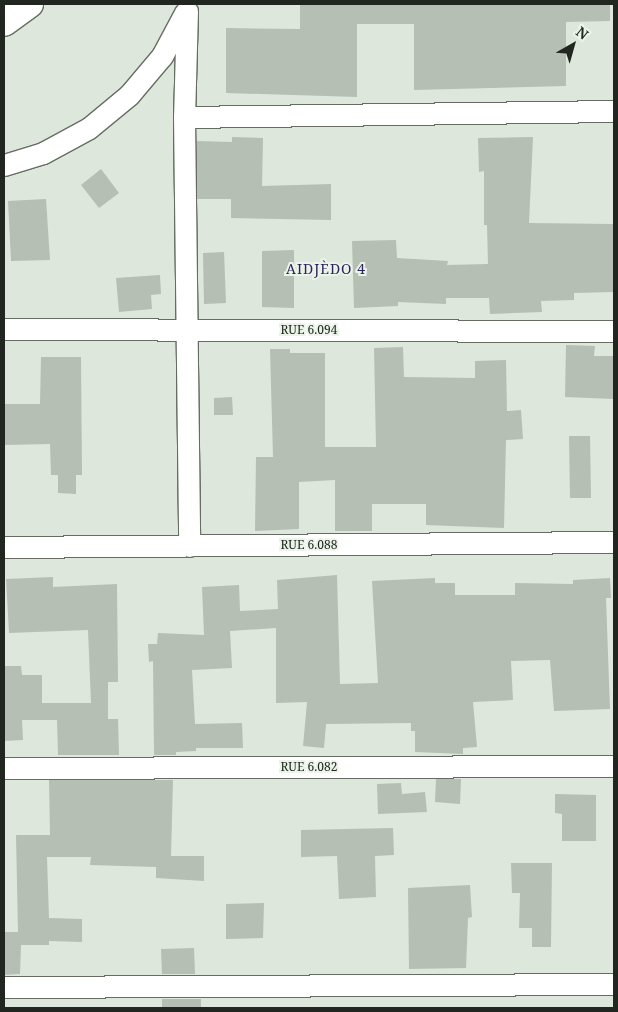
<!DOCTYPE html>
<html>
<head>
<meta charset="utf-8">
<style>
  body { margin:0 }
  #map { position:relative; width:618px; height:1012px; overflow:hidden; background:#dde7db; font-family:"Noto Serif",serif }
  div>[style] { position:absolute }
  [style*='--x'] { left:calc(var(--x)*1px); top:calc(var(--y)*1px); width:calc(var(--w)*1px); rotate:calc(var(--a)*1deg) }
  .building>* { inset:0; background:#b5bfb3 }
  .roads { filter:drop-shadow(1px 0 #656d63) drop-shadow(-1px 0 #656d63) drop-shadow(0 1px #656d63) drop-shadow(0 -1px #656d63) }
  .street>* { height:21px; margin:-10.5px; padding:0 10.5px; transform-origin:10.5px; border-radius:10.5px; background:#fff }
  .secondary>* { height:28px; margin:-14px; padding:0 14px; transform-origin:14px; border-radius:14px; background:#fff }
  span { translate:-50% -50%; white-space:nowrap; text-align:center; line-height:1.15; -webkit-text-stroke:4px #ebf4e8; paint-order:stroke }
  .street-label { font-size:12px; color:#222621 }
  .neighbourhood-label { font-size:14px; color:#2d225d; letter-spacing:1px }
  .frame { position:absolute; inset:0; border:5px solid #222621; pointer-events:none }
  .north { position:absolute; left:548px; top:20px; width:50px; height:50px; -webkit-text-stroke:4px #ebf4e8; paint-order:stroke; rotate:38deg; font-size:14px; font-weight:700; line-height:20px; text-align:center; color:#222621 }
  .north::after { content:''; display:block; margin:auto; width:18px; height:22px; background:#222621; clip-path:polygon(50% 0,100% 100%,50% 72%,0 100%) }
</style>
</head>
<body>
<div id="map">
  <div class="building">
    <div style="clip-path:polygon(300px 4px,610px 4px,610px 21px,566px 22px,566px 86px,414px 90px,414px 24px,357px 24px,357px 97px,226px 93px,226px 28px,300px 29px)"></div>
    <div style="clip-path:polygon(232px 137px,263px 138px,262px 186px,331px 184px,331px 220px,231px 218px,231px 199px,197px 199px,197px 141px,232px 142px)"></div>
    <div style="clip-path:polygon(533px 137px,529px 223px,613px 224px,614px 292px,574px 293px,574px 300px,541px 301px,542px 312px,490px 314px,489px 298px,446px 298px,446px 304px,398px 302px,398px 306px,354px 308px,352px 241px,396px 240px,397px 258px,448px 261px,447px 265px,488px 264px,487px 225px,484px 225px,484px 171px,479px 172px,478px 138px)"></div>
    <div style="clip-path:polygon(101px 169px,119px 193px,99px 208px,81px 185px)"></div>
    <div style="clip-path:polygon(46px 199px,50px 260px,11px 261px,8px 201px)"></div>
    <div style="clip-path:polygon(294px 250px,294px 308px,262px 307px,262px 251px)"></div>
    <div style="clip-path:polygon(224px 252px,226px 303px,204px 304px,203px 253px)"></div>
    <div style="clip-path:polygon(160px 275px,161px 294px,151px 295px,152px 309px,119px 312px,116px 278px)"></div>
    <div style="clip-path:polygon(566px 345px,595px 346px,594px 356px,614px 356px,614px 399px,565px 397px)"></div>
    <div style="clip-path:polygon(403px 347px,404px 377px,475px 378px,475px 361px,506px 360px,507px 411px,521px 410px,523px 439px,506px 440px,504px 528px,426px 525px,426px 504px,372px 504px,372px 531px,335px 531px,335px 480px,299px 482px,299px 529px,255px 531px,256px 457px,273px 457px,270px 349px,290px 349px,290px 353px,325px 353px,325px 447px,376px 447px,374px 348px)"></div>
    <div style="clip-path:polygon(41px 357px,81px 357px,82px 475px,76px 475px,76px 494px,58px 493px,58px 475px,51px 475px,50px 444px,4px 445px,4px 404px,40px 404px)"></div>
    <div style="clip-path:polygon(232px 397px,233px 415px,214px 415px,214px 398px)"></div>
    <div style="clip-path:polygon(569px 436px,590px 436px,591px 498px,570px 498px)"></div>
    <div style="clip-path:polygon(337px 575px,340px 684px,378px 683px,372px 581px,435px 578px,435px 583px,455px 583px,455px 595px,515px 595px,515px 583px,573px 584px,573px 580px,610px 578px,611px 598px,606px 598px,610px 709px,554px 711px,550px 660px,511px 661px,513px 700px,473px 702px,477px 747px,463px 748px,463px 754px,415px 752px,415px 731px,411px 731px,411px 723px,326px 724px,324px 748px,303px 746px,307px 702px,276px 703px,276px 628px,230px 631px,232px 668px,192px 670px,195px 724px,242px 723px,243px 748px,196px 748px,196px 751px,176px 752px,176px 755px,154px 755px,153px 661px,149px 662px,148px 644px,157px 644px,158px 633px,204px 635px,202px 587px,239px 585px,240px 611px,278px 609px,277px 580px)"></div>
    <div style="clip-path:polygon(53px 577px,53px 587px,117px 584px,118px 682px,108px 682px,108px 719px,118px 719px,119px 755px,58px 755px,57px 720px,22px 720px,23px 740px,4px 741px,4px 666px,21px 666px,22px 675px,42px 675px,42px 703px,91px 703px,88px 630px,9px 633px,6px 579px)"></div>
    <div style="clip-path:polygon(436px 779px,461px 779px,460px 804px,435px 802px)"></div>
    <div style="clip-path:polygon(49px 780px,173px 780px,171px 856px,204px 856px,204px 881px,156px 878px,156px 867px,90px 865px,91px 857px,47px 857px,49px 918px,82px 919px,82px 942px,49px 941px,49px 945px,21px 945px,20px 974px,4px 975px,4px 932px,18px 932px,16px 835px,50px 835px)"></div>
    <div style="clip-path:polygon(401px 783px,402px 794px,425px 792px,427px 812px,378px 814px,377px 784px)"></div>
    <div style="clip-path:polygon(555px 794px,596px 795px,596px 841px,562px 841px,562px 814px,555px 813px)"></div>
    <div style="clip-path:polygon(393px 828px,394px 855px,375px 856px,376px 897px,339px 899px,337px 856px,301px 857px,301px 830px)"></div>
    <div style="clip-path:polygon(511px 863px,552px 863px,551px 947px,532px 947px,532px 928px,519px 928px,520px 893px,512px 893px)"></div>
    <div style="clip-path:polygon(470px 885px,472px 917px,468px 918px,466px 968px,409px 969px,408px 888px)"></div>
    <div style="clip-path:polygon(264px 903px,263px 938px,226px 939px,226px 904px)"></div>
    <div style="clip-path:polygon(194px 948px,195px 974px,162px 974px,161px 949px)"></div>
    <div style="clip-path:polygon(162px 999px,201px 999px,201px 1008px,162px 1008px)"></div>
  </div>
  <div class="roads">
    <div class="street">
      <div style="--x:187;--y:11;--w:106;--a:91.6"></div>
      <div style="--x:184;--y:117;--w:429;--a:89.3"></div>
      <div style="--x:184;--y:117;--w:430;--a:-0.8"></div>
      <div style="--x:4;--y:165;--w:41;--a:-17.1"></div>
      <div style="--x:43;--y:153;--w:52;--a:-28.5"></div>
      <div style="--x:89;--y:128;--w:52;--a:-39.5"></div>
      <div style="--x:129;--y:95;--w:51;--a:-49.8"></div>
      <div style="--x:162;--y:56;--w:49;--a:-61.9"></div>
      <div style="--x:4;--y:329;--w:610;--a:0.19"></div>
      <div style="--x:4;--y:547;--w:610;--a:-0.47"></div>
      <div style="--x:4;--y:768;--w:610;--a:-0.19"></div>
      <div style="--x:4;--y:987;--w:610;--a:-0.28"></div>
    </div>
    <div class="secondary">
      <div style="--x:4;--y:22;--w:31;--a:-36"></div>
    </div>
  </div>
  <div class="street-label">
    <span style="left:309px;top:330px">RUE 6.094</span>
    <span style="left:309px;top:545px">RUE 6.088</span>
    <span style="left:309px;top:767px">RUE 6.082</span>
  </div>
  <div class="neighbourhood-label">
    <span style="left:326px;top:269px">AIDJÈDO 4</span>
  </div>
  <div class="frame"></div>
  <div class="north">N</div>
</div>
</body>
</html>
